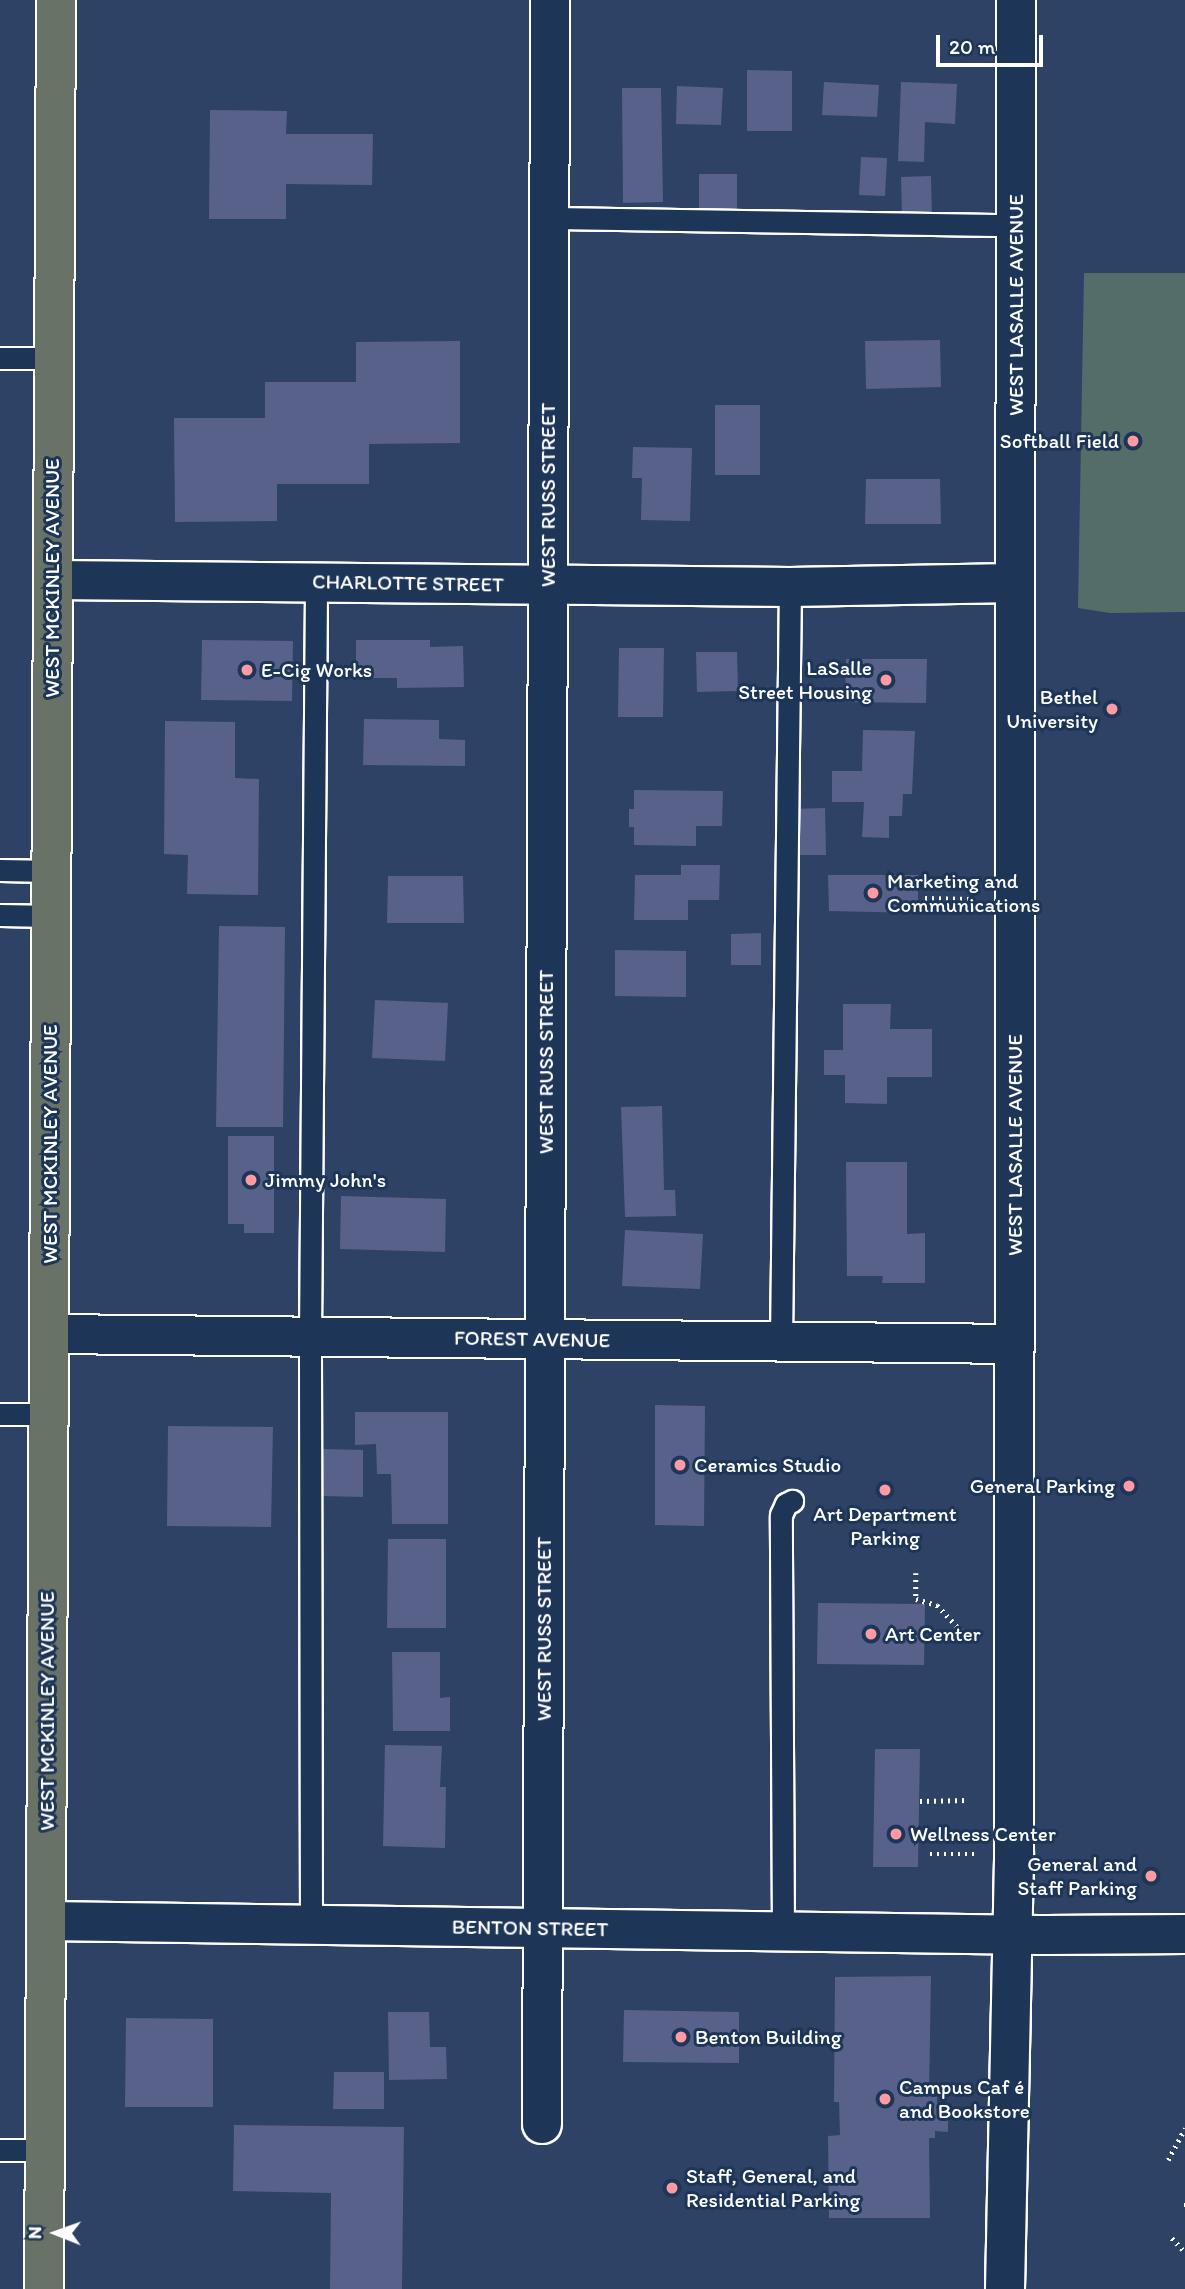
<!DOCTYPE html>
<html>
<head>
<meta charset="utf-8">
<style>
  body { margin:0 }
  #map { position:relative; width:1185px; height:2289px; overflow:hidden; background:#2e4266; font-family:Itim,sans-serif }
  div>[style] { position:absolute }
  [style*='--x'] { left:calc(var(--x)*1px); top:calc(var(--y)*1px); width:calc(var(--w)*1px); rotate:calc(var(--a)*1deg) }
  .green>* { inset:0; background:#556d69 }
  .building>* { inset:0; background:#576189 }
  .path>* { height:4.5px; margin-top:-2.25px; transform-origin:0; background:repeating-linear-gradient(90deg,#fff 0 2px,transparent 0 7px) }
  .roads { filter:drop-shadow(2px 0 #fff) drop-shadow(-2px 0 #fff) drop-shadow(0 2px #fff) drop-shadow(0 -2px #fff) }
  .lane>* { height:21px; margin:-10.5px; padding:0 10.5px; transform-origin:10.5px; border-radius:10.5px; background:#1d3557 }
  .street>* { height:38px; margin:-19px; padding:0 19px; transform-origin:19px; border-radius:19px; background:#1d3557 }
  .primary>* { height:38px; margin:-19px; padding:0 19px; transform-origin:19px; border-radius:19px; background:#697266 }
  .dots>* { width:19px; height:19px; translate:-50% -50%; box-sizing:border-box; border:4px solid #1d3557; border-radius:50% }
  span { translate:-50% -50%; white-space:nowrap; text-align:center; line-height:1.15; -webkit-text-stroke:6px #1d3557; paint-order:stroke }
  .street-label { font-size:21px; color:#fff }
  .poi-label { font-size:21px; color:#fff }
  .right { translate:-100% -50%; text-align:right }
  .left { translate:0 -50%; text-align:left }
  .north { position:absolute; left:21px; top:2198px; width:70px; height:70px; -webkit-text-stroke:5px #1d3557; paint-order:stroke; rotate:271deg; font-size:19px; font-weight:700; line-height:28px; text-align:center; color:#fff }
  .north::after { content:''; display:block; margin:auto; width:24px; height:32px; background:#fff; clip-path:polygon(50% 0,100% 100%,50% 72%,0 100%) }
  .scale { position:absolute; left:936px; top:35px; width:107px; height:32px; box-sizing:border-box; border:4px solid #fff; border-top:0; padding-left:9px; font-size:21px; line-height:24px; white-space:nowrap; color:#fff; -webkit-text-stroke:5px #1d3557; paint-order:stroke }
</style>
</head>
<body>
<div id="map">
  <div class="green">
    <div style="clip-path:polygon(1084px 273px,1185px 273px,1185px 612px,1110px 613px,1078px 608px)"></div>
  </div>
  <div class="building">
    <div style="clip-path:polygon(747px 70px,792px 71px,792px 131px,747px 131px)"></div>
    <div style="clip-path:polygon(824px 82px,879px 85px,877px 117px,822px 115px)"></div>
    <div style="clip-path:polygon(901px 82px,957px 84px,955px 124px,925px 122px,924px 162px,898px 161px)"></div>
    <div style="clip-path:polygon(677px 86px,723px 88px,721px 125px,676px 124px)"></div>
    <div style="clip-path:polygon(622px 88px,661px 88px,663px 202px,623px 203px)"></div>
    <div style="clip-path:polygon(210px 110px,287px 111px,286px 134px,373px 134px,372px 185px,286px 184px,286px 219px,209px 219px)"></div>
    <div style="clip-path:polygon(861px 157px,887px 158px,885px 196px,859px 195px)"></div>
    <div style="clip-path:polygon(699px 174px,737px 174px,737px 213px,699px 212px)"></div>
    <div style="clip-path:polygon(931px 176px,932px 217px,902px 218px,901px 177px)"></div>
    <div style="clip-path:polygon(940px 340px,941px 387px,866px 389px,865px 341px)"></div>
    <div style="clip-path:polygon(460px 341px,460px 443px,369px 444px,369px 484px,277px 484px,277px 521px,175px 522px,174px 418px,265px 418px,265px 382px,356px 382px,356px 342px)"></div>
    <div style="clip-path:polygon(715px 405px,760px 405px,760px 475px,715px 475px)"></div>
    <div style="clip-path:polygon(633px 447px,692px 448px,690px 521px,641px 520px,642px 478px,632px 478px)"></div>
    <div style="clip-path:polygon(866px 479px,940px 479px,941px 524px,865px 524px)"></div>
    <div style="clip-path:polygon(202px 640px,293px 641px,292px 701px,201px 700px)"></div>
    <div style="clip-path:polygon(356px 640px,430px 640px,430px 647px,463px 646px,464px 687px,397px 688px,397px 678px,356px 678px)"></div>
    <div style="clip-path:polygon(619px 648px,664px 648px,663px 717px,618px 717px)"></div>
    <div style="clip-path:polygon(696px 652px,737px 652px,738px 691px,697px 692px)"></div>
    <div style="clip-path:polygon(846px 659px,927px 659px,926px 703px,845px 702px)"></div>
    <div style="clip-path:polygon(364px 719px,439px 720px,439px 739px,465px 740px,465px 766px,363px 765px)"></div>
    <div style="clip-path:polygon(165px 721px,235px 722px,235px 778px,259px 779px,258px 895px,187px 894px,188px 855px,164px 854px)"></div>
    <div style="clip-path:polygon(863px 730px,915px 731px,912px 794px,903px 794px,902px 816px,889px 816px,889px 838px,862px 837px,864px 802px,832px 802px,832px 771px,862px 771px)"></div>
    <div style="clip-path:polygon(634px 790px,723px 791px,722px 826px,696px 826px,696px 846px,634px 845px,634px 827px,629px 827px,629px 809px,634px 809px)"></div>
    <div style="clip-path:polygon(825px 808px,826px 855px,792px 855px,791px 809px)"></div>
    <div style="clip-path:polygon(681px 865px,720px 865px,719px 900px,688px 900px,688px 920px,634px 920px,635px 875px,681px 875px)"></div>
    <div style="clip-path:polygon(828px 875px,918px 875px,918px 913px,829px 911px)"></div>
    <div style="clip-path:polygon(388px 876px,463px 876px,464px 923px,387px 923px)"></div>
    <div style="clip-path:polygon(219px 926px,285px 927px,283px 1127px,216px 1127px)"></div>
    <div style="clip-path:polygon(761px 933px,761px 965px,731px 965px,731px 934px)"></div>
    <div style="clip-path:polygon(615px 950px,686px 951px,686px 997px,615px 996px)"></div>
    <div style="clip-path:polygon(375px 1000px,448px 1003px,445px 1061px,372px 1058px)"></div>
    <div style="clip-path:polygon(843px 1004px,891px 1004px,890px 1029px,932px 1029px,932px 1077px,887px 1077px,887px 1104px,845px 1103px,845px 1075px,824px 1075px,824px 1050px,843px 1050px)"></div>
    <div style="clip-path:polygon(662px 1106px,664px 1190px,675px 1190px,676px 1216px,625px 1217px,621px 1107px)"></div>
    <div style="clip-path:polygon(228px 1136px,274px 1136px,274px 1233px,244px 1233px,244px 1224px,228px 1224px)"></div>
    <div style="clip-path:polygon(846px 1162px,907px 1162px,907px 1234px,925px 1233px,925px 1283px,882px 1283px,883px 1276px,847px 1276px)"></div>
    <div style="clip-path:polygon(341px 1196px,446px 1199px,445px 1252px,340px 1249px)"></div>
    <div style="clip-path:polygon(625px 1230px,703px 1234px,700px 1289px,622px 1286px)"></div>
    <div style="clip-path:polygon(655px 1405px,705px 1406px,704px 1526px,655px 1525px)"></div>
    <div style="clip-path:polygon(355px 1412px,448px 1412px,448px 1524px,392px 1524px,391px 1474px,377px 1474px,376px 1444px,355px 1445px)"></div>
    <div style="clip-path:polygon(168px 1426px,273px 1427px,271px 1527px,167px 1526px)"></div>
    <div style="clip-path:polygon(322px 1449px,363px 1450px,363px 1497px,322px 1496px)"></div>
    <div style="clip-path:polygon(388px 1539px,446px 1539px,446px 1628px,387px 1628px)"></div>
    <div style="clip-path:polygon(818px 1603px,925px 1604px,924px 1665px,817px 1664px)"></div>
    <div style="clip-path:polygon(392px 1652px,440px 1652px,440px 1698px,450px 1697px,450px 1731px,393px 1731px)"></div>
    <div style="clip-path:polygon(385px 1745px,442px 1746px,440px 1787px,446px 1787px,445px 1848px,383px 1846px)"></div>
    <div style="clip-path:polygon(875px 1749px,920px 1749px,918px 1867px,873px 1867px)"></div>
    <div style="clip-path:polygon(931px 1976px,929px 2096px,937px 2097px,937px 2105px,948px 2105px,948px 2132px,935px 2131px,935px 2138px,929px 2138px,930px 2218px,829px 2218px,828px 2136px,840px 2135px,839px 2102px,834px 2102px,835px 1977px)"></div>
    <div style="clip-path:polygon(624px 2010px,739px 2012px,739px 2063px,623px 2062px)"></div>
    <div style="clip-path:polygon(388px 2012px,429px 2012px,430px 2047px,446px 2047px,447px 2079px,389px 2080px)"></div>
    <div style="clip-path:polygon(126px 2018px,213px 2019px,213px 2107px,125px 2107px)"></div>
    <div style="clip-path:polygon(334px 2072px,384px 2072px,384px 2109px,333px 2109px)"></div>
    <div style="clip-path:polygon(234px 2125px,404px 2127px,402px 2289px,330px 2289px,331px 2193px,233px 2191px)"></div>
  </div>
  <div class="path">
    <div style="--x:925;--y:898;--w:46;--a:1.2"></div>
    <div style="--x:916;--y:1573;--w:26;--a:90"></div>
    <div style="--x:916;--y:1599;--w:22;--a:16"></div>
    <div style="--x:937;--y:1605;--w:47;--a:46.7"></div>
    <div style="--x:928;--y:1638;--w:41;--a:1.4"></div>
    <div style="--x:920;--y:1801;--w:48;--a:-1.2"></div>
    <div style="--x:930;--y:1854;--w:48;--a:0"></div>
    <div style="--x:1168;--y:2160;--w:36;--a:-62"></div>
    <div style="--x:1184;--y:2205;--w:1;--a:0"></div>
    <div style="--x:1172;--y:2238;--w:19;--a:47"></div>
  </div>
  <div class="roads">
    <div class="lane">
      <div style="--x:549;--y:218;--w:467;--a:0.9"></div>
      <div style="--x:0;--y:358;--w:52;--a:0"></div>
      <div style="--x:0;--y:870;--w:51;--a:1.1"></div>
      <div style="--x:0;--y:915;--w:51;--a:1.1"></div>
      <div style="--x:781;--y:1342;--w:755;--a:-89.32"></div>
      <div style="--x:0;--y:1414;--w:48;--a:0"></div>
      <div style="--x:311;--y:1925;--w:588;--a:-90.1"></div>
      <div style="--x:310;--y:1337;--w:755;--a:-89.54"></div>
      <div style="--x:783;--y:1932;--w:417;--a:-90.3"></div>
      <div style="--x:781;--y:1515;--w:12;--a:-66"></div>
      <div style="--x:786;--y:1504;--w:7;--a:-27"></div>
      <div style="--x:0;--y:2150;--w:44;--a:0"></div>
    </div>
    <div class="street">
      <div style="--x:53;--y:580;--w:737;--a:0.54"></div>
      <div style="--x:790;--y:587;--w:225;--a:-1"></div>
      <div style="--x:49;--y:1334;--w:966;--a:0.59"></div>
      <div style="--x:46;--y:1921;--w:993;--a:0.81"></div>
      <div style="--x:1039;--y:1935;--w:146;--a:-0.4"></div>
      <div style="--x:542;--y:2124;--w:2124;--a:-89.78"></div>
      <div style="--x:1005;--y:2289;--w:434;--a:-88.8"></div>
      <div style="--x:1014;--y:1855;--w:1855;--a:-89.94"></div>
    </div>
    <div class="primary">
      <div style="--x:44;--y:2289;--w:2289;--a:-89.7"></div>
    </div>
  </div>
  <div class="dots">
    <div style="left:1133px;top:441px;background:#ff9aa2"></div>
    <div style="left:247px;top:670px;background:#ff9aa2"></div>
    <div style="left:886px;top:680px;background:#ff9aa2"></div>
    <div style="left:1112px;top:709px;background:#ff9aa2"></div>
    <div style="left:873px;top:893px;background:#ff9aa2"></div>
    <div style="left:251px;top:1180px;background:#ff9aa2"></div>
    <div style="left:680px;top:1465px;background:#ff9aa2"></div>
    <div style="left:1129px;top:1486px;background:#ff9aa2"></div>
    <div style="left:885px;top:1490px;background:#ff9aa2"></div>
    <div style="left:871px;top:1634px;background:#ff9aa2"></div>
    <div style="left:896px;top:1834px;background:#ff9aa2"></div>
    <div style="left:1151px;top:1876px;background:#ff9aa2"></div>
    <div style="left:681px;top:2037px;background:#ff9aa2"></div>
    <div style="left:885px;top:2099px;background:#ff9aa2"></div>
    <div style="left:672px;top:2188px;background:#ff9aa2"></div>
  </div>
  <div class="street-label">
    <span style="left:1016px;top:305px;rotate:-90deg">WEST LASALLE AVENUE</span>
    <span style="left:548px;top:495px;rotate:-90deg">WEST RUSS STREET</span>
    <span style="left:52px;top:578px;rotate:-90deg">WEST MCKINLEY AVENUE</span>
    <span style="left:408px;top:583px;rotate:1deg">CHARLOTTE STREET</span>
    <span style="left:546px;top:1062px;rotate:-90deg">WEST RUSS STREET</span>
    <span style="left:50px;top:1144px;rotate:-90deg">WEST MCKINLEY AVENUE</span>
    <span style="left:1015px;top:1145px;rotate:-90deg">WEST LASALLE AVENUE</span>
    <span style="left:532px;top:1339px;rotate:1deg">FOREST AVENUE</span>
    <span style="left:544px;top:1629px;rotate:-90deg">WEST RUSS STREET</span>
    <span style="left:47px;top:1711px;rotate:-90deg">WEST MCKINLEY AVENUE</span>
    <span style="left:530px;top:1928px;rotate:1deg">BENTON STREET</span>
  </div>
  <div class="poi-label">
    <span class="right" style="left:1119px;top:441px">Softball Field</span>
    <span class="right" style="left:872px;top:680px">LaSalle<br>Street Housing</span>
    <span class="left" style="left:261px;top:670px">E-Cig Works</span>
    <span class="right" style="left:1098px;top:709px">Bethel<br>University</span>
    <span class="left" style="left:887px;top:893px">Marketing and<br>Communications</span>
    <span class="left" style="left:265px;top:1180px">Jimmy John's</span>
    <span class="left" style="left:694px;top:1465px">Ceramics Studio</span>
    <span class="right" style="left:1115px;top:1486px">General Parking</span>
    <span style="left:885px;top:1526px">Art Department<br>Parking</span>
    <span class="left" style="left:885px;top:1634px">Art Center</span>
    <span class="left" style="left:910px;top:1834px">Wellness Center</span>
    <span class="right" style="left:1137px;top:1876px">General and<br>Staff Parking</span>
    <span class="left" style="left:695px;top:2037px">Benton Building</span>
    <span class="left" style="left:899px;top:2099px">Campus Caf é<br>and Bookstore</span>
    <span class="left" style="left:686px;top:2188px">Staff, General, and<br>Residential Parking</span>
  </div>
  <div class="north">N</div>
  <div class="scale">20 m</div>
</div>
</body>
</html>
